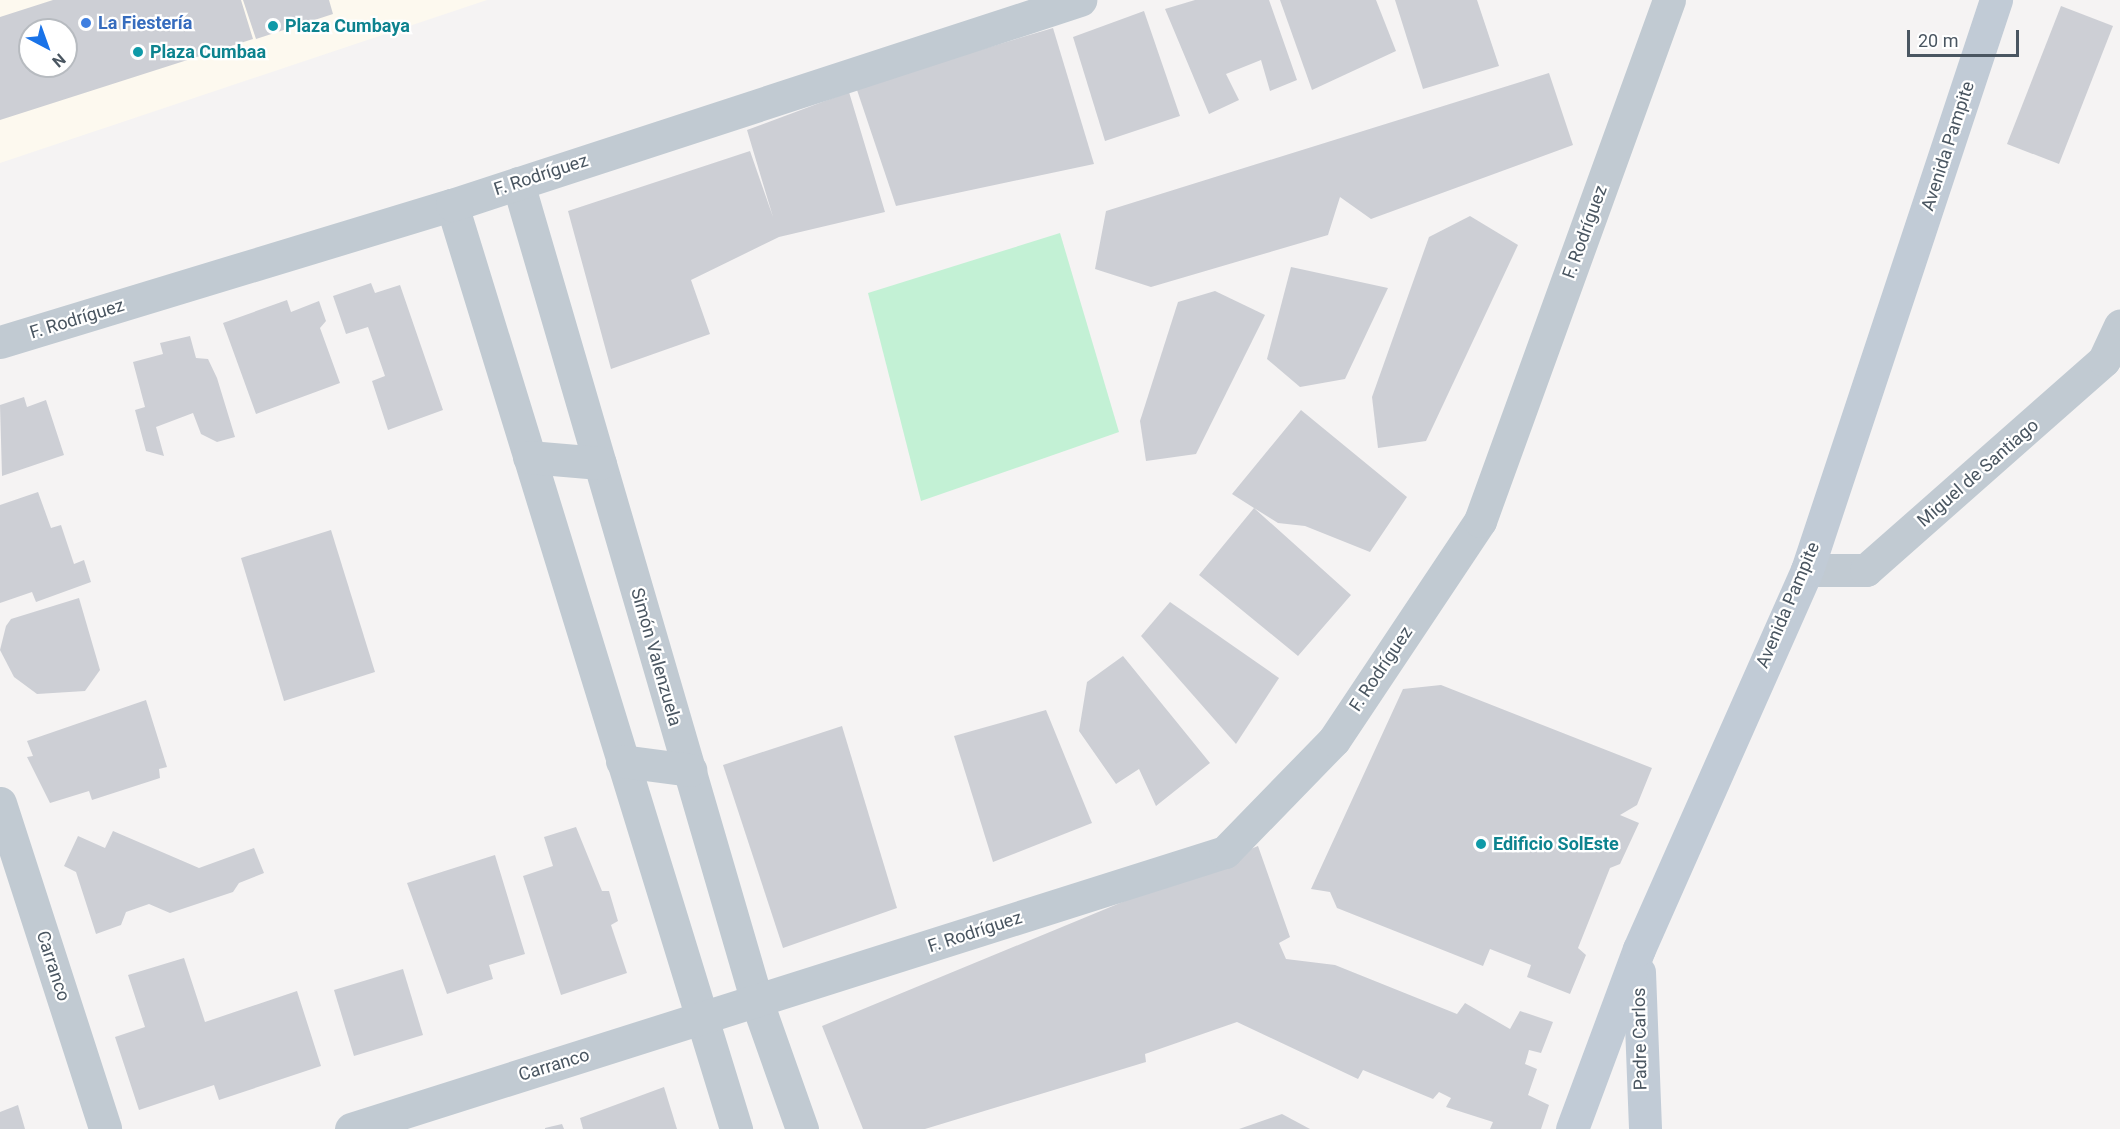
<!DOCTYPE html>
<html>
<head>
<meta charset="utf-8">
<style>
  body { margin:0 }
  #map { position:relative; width:2120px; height:1129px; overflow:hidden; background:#f5f3f3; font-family:Roboto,sans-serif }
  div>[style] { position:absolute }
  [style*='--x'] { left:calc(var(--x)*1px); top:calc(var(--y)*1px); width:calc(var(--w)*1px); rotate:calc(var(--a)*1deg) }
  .commercial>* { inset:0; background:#fdf9ef }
  .green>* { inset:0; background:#c3f1d5 }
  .building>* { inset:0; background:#cdcfd5 }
  .street>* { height:33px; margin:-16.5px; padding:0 16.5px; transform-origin:16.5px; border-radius:16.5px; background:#c1cad2 }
  .secondary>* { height:33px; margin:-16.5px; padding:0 16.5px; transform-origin:16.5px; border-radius:16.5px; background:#c1cbd6 }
  .dots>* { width:16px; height:16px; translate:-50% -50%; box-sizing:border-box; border:3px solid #fff; border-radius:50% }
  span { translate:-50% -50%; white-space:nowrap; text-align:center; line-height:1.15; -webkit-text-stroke:4.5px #fff; paint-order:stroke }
  .shop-label { font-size:18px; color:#366cbe; font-weight:700 }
  .left { translate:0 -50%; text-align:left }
  .culture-label { font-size:18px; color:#0d838f; font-weight:700 }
  .street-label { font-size:18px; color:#4a5661 }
  .north { position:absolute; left:18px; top:18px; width:60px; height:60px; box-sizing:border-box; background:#fff; border:2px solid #b7bbc0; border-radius:50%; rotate:139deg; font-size:16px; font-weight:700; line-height:24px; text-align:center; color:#4a5661 }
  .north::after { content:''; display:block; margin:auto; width:21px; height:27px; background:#1a73e8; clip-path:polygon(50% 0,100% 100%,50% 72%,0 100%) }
  .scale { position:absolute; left:1907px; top:30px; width:112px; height:27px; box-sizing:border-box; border:3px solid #4a5661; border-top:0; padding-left:8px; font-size:18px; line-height:21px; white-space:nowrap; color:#4a5661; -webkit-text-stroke:4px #fff; paint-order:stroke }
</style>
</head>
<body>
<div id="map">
  <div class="commercial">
    <div style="clip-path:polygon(evenodd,0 0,487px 0,0 163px,0 0,30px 30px,66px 30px,66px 66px,30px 66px,30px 30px)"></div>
  </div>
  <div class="green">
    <div style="clip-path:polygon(1060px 233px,1119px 432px,921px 501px,868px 293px)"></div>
  </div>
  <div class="building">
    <div style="clip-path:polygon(evenodd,53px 0,241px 0,253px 39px,0 120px,0 17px,53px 0,30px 30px,66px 30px,66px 66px,30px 66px,30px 30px)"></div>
    <div style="clip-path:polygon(243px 0,329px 0,333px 14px,256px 39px)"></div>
    <div style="clip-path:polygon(1195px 0,1269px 0,1297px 80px,1270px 91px,1261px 60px,1226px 74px,1239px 100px,1209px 114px,1165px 9px)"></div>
    <div style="clip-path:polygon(1280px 0,1376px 0,1396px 51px,1312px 90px)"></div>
    <div style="clip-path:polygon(1395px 0,1477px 0,1499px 66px,1423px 89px)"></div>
    <div style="clip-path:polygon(2061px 6px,2113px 26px,2059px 164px,2007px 144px)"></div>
    <div style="clip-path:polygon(1144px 11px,1180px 116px,1105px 141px,1073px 37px)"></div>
    <div style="clip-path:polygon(1053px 28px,1094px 164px,896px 206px,856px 87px)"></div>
    <div style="clip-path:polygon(1549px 73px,1573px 145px,1371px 219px,1340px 197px,1328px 235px,1151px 287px,1095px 269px,1106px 211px)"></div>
    <div style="clip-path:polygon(849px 92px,885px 212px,779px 237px,691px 280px,710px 334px,611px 369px,568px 211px,750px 151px,773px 217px,747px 130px)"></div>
    <div style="clip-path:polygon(1470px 216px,1518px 245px,1426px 441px,1378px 448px,1372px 397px,1429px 237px)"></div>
    <div style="clip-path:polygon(1291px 267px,1388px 288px,1345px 379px,1300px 387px,1267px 359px)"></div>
    <div style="clip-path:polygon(371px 283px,375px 293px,400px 285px,443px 410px,388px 430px,372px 381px,385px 376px,368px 327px,346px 334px,333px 296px)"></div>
    <div style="clip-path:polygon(1215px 291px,1265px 315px,1196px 454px,1146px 461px,1140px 421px,1178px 302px)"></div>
    <div style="clip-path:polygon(287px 300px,291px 312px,319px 301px,326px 321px,320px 328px,340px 383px,256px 414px,223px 323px)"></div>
    <div style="clip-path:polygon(190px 336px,196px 358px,208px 359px,217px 378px,235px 437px,217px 442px,201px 434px,193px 413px,156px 427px,164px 456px,146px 451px,135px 410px,145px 407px,133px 362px,163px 354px,160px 343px)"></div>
    <div style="clip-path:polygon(24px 397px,27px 407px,46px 400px,64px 455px,2px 476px,0 405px)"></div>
    <div style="clip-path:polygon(1301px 410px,1407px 497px,1370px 552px,1305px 526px,1278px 523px,1254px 508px,1351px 595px,1298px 656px,1199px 575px,1254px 508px,1232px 494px)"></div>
    <div style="clip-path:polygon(38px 492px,51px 528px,61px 525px,74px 564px,84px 560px,91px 582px,36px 602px,32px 592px,0 603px,0 505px)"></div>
    <div style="clip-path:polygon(331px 530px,375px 672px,284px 701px,241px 558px)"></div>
    <div style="clip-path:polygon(79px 598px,100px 670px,85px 691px,37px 694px,14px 677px,0 650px,6px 626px,11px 619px)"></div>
    <div style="clip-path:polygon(1170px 602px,1279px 678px,1236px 744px,1141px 636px)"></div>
    <div style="clip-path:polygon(1123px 656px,1210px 763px,1156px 806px,1139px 769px,1116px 784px,1079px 731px,1087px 682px)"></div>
    <div style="clip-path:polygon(1441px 685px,1652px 768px,1637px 805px,1620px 815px,1639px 823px,1620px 864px,1610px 868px,1578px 948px,1586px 955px,1570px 994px,1527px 977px,1531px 965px,1490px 949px,1483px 966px,1337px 908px,1330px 892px,1311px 889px,1403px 689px)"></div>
    <div style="clip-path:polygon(146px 700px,167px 767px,159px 769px,160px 778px,92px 800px,89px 791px,50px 803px,27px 757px,33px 756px,27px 741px)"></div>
    <div style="clip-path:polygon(1046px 710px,1092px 823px,993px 862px,954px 736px)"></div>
    <div style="clip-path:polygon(842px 726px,897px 908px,783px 948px,723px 765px)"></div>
    <div style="clip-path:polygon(576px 827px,602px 891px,609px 891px,618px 921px,611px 925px,627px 973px,561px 995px,523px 876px,553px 866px,544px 837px)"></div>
    <div style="clip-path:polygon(113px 831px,199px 868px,254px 848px,264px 873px,239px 883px,233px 892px,170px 913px,149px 904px,126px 912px,121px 925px,96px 934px,76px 872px,64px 866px,78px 836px,105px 848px)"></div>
    <div style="clip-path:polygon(1258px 846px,1290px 937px,1279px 943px,1286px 959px,1335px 965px,1457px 1014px,1465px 1003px,1510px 1029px,1520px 1011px,1553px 1022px,1541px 1053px,1529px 1050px,1525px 1064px,1537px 1069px,1528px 1095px,1549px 1105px,1541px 1129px,1490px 1129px,1493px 1122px,1446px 1107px,1451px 1098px,1439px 1092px,1433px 1099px,1363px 1070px,1358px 1079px,1237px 1022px,1145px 1054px,1146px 1062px,925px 1129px,863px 1129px,822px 1026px)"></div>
    <div style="clip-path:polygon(495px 855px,525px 954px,489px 965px,493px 979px,447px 994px,407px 883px)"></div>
    <div style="clip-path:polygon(184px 958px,205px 1022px,297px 991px,321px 1066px,219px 1100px,214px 1085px,139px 1110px,115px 1037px,145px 1027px,128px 975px)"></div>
    <div style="clip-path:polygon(403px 969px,423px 1035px,354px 1056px,334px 990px)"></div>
    <div style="clip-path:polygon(664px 1087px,677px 1129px,583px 1129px,580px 1118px)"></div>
    <div style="clip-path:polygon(18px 1105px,25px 1129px,0 1129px,0 1112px)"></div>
    <div style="clip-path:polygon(1282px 1114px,1310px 1129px,1239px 1129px)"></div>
    <div style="clip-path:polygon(562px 1124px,564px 1129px,545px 1129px,545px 1128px)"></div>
  </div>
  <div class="street">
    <div style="--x:518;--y:183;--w:853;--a:73.73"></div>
    <div style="--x:757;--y:1002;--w:135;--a:70.5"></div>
    <div style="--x:452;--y:205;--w:967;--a:72.91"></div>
    <div style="--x:0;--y:342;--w:472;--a:-16.9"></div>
    <div style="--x:452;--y:205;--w:661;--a:-18.08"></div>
    <div style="--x:529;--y:457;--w:71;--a:4.8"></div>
    <div style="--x:1807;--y:570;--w:59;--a:0"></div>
    <div style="--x:1866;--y:570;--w:317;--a:-41.4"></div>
    <div style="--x:2104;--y:360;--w:38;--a:-65"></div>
    <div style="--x:622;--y:761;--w:69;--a:7.5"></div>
    <div style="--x:0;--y:803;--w:342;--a:72.1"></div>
    <div style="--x:351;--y:1129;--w:917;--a:-17.59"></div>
    <div style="--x:1225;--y:852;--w:156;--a:-45.8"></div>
    <div style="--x:1334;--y:740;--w:263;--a:-56.3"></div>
    <div style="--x:1480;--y:521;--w:554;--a:-70.06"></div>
  </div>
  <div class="secondary">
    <div style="--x:1639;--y:972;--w:157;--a:87.8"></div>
    <div style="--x:1572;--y:1129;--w:192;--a:-69.6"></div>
    <div style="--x:1639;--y:949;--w:415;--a:-66.1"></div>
    <div style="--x:1807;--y:570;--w:601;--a:-71.66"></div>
  </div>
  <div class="dots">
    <div style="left:86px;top:23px;background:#3f7fe0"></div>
    <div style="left:273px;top:26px;background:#0f9aa8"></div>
    <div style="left:138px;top:52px;background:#0f9aa8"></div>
    <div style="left:1481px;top:844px;background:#0f9aa8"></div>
  </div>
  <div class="shop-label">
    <span class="left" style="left:98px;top:23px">La Fiestería</span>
  </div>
  <div class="culture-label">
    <span class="left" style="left:285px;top:26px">Plaza Cumbaya</span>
    <span class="left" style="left:150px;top:52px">Plaza Cumbaa</span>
    <span class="left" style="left:1493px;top:844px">Edificio SolEste</span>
  </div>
  <div class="street-label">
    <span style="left:1948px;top:146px;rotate:-72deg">Avenida Pampite</span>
    <span style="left:541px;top:175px;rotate:-18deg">F. Rodríguez</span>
    <span style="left:1585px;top:232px;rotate:-70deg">F. Rodríguez</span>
    <span style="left:77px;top:319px;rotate:-17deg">F. Rodríguez</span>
    <span style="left:1978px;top:473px;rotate:-41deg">Miguel de Santiago</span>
    <span style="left:1788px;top:605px;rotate:-67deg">Avenida Pampite</span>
    <span style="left:656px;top:657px;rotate:74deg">Simón Valenzuela</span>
    <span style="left:1381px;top:669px;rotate:-56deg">F. Rodríguez</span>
    <span style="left:975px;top:932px;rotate:-18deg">F. Rodríguez</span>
    <span style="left:53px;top:966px;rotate:72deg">Carranco</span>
    <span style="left:1640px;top:1039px;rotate:-91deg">Padre Carlos</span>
    <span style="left:554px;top:1065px;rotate:-17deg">Carranco</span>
  </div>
  <div class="north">N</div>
  <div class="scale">20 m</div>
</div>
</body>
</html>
